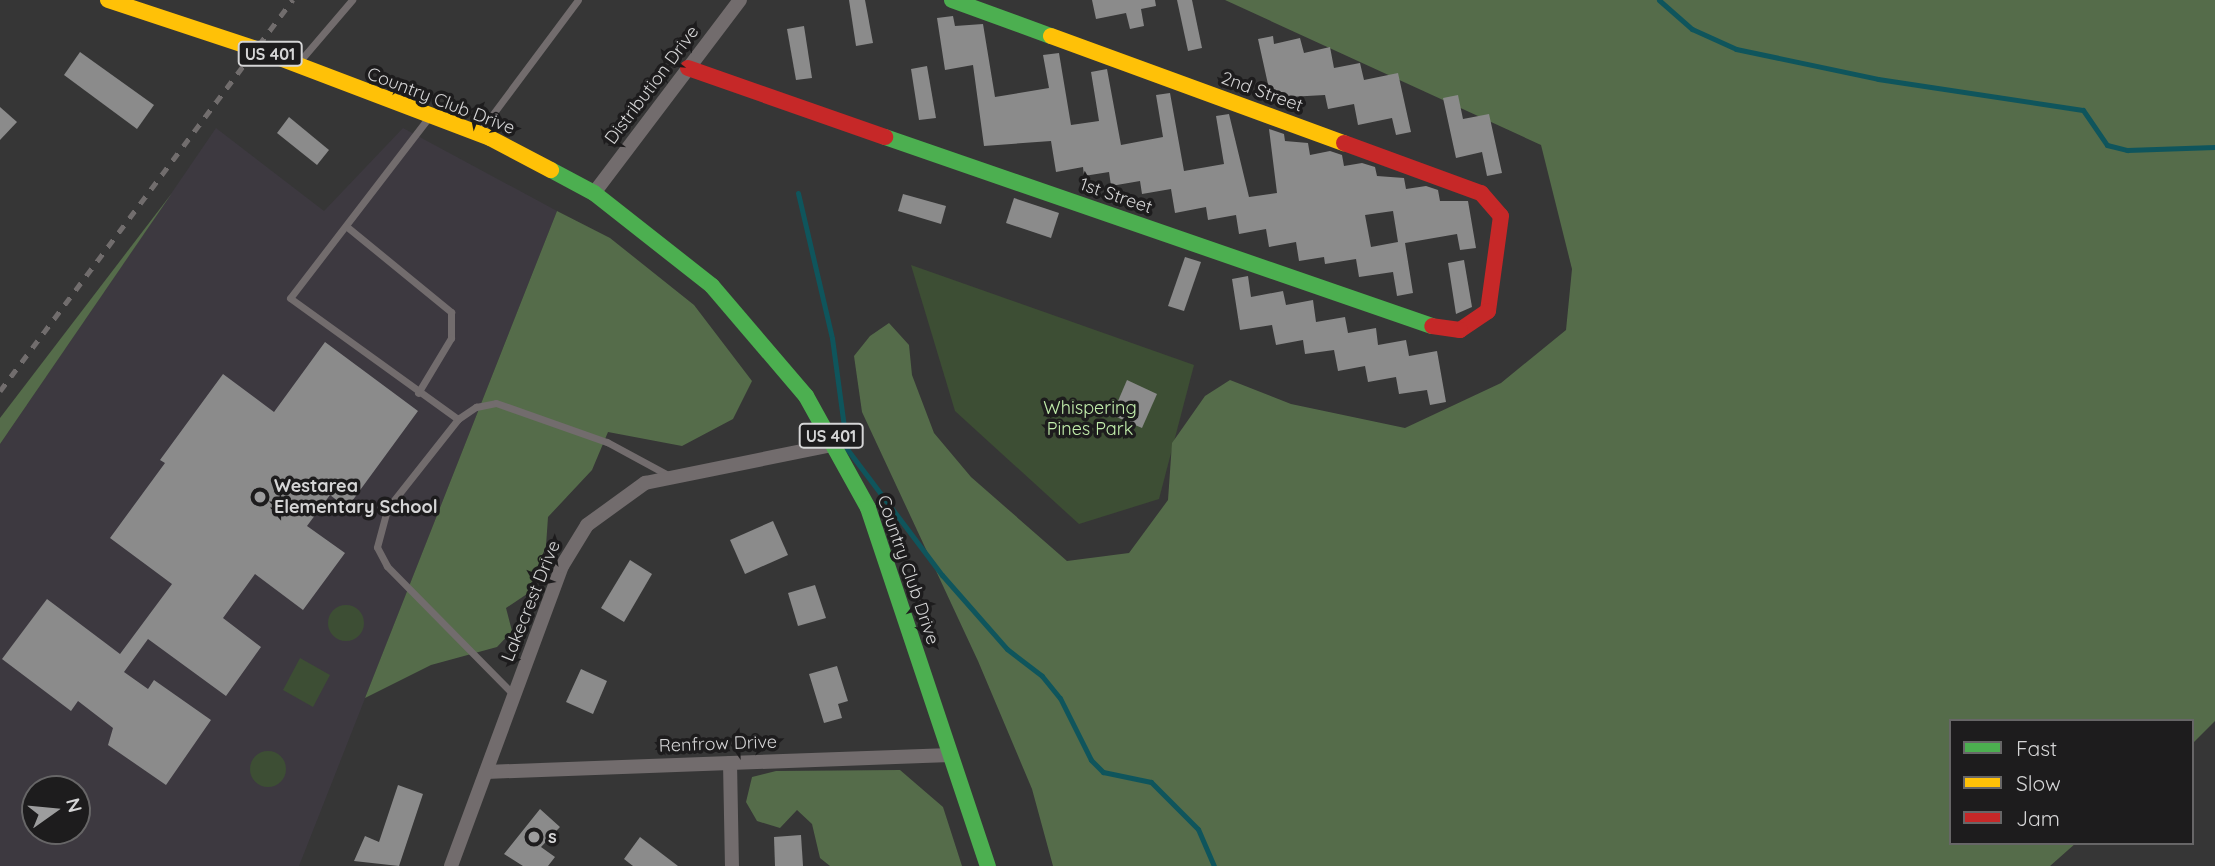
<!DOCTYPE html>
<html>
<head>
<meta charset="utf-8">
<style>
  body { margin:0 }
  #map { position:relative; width:2215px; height:866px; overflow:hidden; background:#363636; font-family:Quicksand,sans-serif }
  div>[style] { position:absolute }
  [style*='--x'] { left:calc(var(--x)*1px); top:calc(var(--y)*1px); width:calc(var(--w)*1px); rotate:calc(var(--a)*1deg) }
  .built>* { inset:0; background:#3d3940 }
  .green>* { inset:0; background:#3d4e34 }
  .round { border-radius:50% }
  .forest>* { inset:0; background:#556c4a }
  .stream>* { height:5px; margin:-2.5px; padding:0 2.5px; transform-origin:2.5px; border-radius:2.5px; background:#0f555c }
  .building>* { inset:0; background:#8b8b8b }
  .lane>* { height:7px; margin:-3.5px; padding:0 3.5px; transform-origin:3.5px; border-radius:3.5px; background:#726c6d }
  .street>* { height:14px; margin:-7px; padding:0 7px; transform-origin:7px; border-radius:7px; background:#726c6d }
  .fast>* { height:16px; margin:-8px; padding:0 8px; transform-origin:8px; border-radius:8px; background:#4caf50 }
  .slow>* { height:16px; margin:-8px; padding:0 8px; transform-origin:8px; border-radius:8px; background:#ffc107 }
  .jam>* { height:16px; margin:-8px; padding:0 8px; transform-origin:8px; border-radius:8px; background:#c62828 }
  .rail>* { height:5px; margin-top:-2.5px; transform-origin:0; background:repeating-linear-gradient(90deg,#716d6d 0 9px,transparent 0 18px) }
  .dots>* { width:19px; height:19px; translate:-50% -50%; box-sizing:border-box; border:4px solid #1d1c1d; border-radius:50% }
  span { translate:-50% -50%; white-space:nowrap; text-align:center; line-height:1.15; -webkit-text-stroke:7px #1d1c1d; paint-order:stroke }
  .shield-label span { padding:2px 5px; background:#1d1c1d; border:2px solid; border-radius:5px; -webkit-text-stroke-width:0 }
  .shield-label { font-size:16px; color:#d5d5d6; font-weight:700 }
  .street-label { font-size:18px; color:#d5d5d6 }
  .park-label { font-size:18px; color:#c2eeac }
  .poi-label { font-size:18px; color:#d5d5d6; font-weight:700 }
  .left { translate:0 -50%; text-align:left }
  .legend { position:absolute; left:1949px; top:719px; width:245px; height:126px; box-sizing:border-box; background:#1d1c1d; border:2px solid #676667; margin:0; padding:9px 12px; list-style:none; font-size:21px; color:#d5d5d6 }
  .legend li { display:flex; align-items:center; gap:14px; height:35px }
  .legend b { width:35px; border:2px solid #676667 }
  .north { position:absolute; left:21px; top:775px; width:70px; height:70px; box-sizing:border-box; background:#1d1c1d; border:2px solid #676667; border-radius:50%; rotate:75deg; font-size:19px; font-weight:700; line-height:28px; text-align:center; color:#d5d5d6 }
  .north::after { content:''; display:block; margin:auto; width:24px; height:32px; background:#9d9d9e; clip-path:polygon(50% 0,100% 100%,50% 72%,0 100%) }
</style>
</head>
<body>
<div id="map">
  <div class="built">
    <div style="clip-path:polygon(evenodd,216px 128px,324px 211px,403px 128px,557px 211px,299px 866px,0 866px,0 444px,216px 128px,35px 789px,77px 789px,77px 831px,35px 831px,35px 789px)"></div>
  </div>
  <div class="green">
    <div style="clip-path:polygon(911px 265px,1194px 365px,1159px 499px,1079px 524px,955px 411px)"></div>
    <div class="round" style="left:328px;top:605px;width:36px;height:36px"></div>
    <div style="clip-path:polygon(300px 658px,330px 675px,313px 707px,283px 690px)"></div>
    <div class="round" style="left:250px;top:751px;width:36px;height:36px"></div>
  </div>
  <div class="forest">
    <div style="clip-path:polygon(1225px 0,2215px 0,2215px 721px,2192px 744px,2192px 721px,1951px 721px,1951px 843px,2076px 843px,2050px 866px,1053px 866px,1032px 789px,978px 661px,862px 412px,854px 356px,870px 336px,889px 323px,909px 345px,912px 375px,934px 433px,971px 477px,1067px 561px,1129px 553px,1168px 500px,1172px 443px,1205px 396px,1230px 380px,1291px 404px,1405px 428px,1501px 383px,1566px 330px,1572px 269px,1541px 145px)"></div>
    <div style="clip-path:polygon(172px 193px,0 444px,0 418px)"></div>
    <div style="clip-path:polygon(557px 211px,610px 238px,694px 305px,752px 381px,733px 419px,682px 446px,608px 432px,592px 470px,548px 517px,546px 546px,527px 594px,506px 608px,512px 631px,497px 647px,431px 665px,365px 698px)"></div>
    <div style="clip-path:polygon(900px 770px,943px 807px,962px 866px,830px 866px,820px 858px,812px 824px,797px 810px,780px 828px,757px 821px,746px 802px,752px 777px,776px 771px)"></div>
  </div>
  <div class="stream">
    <div style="--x:1659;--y:0;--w:44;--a:41.3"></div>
    <div style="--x:1692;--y:29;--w:48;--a:24.4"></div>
    <div style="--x:1736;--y:49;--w:145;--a:11.9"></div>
    <div style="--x:1878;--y:79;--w:207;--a:8.6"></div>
    <div style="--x:2083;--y:110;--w:42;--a:55.6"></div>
    <div style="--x:2107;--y:145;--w:21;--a:14"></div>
    <div style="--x:2127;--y:150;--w:88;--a:-2"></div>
    <div style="--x:798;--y:193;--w:149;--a:76.8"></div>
    <div style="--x:832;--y:338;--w:112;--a:82.3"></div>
    <div style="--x:847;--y:449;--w:158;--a:53"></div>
    <div style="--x:942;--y:575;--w:98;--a:48.7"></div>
    <div style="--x:1007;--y:649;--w:44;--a:37.6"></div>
    <div style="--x:1042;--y:676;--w:28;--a:51"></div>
    <div style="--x:1060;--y:698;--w:69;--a:63.4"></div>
    <div style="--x:1091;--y:760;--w:17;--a:45"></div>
    <div style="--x:1103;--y:772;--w:49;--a:11.8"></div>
    <div style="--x:1151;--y:782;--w:66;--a:45"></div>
    <div style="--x:1198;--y:829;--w:40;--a:66.6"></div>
  </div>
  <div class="building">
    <div style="clip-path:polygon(849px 0,865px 0,873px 43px,856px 46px)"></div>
    <div style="clip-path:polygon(1092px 0,1155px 0,1156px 6px,1141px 9px,1144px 26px,1130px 29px,1126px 13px,1096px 19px)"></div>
    <div style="clip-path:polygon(1177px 0,1192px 0,1202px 48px,1188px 51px)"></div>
    <div style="clip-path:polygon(evenodd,953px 16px,955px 26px,983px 24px,995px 97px,1049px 88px,1043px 55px,1059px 53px,1071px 125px,1099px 121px,1091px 72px,1107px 69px,1121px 145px,1163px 137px,1156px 95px,1170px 93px,1184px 171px,1224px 164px,1216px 116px,1229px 114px,1249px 197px,1277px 193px,1269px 129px,1284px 134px,1285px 141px,1308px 143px,1310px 155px,1330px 151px,1342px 155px,1344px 166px,1362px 163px,1375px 167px,1377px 176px,1404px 178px,1406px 189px,1426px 186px,1438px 190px,1440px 201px,1468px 201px,1476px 248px,1460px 250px,1457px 234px,1405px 243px,1413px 293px,1397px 296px,1393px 272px,1359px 277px,1356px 259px,1325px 264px,1324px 257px,1299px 261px,1296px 242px,1269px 247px,1266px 229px,1239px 234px,1236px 215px,1208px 220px,1206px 207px,1175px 213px,1171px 189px,1142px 194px,1140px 181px,1111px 186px,1109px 172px,1084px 176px,1083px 167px,1056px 172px,1051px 141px,984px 146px,973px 65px,945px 70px,937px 18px,953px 16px,1393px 211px,1398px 242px,1371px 247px,1365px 215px,1393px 211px)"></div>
    <div style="clip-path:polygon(804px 26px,812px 78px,796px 80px,787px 29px)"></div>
    <div style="clip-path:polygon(1273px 36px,1274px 44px,1300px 38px,1304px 53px,1330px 47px,1334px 68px,1360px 63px,1364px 80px,1398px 73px,1411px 132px,1396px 135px,1392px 118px,1358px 125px,1354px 104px,1328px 109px,1325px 95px,1271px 98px,1258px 39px)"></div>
    <div style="clip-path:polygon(80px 52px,154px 105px,137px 129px,64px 75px)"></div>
    <div style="clip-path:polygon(927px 66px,936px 118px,919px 120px,911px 69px)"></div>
    <div style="clip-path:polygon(1458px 95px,1463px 119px,1489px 114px,1502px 173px,1487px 176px,1482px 152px,1456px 158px,1443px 98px)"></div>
    <div style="clip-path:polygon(0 107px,17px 122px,0 140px)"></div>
    <div style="clip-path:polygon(289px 117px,329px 150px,317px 165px,277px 133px)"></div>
    <div style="clip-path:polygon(903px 194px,946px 206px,941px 224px,898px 211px)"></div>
    <div style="clip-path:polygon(1014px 198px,1059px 213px,1051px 238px,1006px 223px)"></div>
    <div style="clip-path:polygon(1185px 257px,1201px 262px,1184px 311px,1168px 306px)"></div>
    <div style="clip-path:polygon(1464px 260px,1472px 307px,1456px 314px,1448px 263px)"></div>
    <div style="clip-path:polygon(1248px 276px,1251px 297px,1283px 291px,1286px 305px,1313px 300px,1316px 322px,1345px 317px,1348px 333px,1376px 328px,1378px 345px,1406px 340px,1409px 356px,1437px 351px,1446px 402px,1430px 405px,1427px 390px,1399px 394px,1396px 377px,1368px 382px,1365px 366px,1338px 371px,1334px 350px,1305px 354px,1303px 340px,1276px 345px,1272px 325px,1240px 330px,1232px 279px)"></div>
    <div style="clip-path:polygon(325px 342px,418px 411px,347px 508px,330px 495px,307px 526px,345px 553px,303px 610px,255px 574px,223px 618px,261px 647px,226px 696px,148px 639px,124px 672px,148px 689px,154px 680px,211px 720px,166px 785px,108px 745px,113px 728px,78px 701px,71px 711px,2px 659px,47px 599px,120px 654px,172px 584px,110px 538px,165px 463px,160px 460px,223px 374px,274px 412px)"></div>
    <div style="clip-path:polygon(1127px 380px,1157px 394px,1142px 428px,1112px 415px)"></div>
    <div style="clip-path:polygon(773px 521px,788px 555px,745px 574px,730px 540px)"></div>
    <div style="clip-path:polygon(630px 560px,652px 574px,624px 622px,601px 608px)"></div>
    <div style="clip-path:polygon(815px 585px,826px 618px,798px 626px,788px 593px)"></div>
    <div style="clip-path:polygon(837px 666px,848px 701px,838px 704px,842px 718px,824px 723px,809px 674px)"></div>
    <div style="clip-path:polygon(581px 669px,607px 681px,593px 714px,566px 702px)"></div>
    <div style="clip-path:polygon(398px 785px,423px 794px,399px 866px,354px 861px,365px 836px,379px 842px)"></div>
    <div style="clip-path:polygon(540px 809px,560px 827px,541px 847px,555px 857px,548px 866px,523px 866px,504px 854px)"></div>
    <div style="clip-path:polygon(801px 835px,803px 866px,775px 866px,774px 837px)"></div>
    <div style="clip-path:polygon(640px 837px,678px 866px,633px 866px,624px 859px)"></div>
  </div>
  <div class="lane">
    <div style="--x:299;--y:62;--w:82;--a:-49.5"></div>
    <div style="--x:429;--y:117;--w:228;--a:127.5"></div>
    <div style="--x:290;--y:298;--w:207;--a:35.8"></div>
    <div style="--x:481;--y:130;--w:162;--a:-53.3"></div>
    <div style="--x:346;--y:226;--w:136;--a:39.3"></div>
    <div style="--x:451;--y:312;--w:26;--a:90"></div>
    <div style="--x:451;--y:338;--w:64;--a:121"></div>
    <div style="--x:514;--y:695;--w:181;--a:-134.6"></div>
    <div style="--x:387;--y:566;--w:21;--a:-118"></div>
    <div style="--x:377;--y:547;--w:39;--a:-75"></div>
    <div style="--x:387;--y:509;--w:115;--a:-51.7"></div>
    <div style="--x:458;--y:419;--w:22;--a:-34"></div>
    <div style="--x:476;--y:407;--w:20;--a:-11"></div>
    <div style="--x:496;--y:403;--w:118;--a:19.4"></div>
    <div style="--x:607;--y:442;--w:69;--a:28.4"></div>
  </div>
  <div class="street">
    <div style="--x:594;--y:193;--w:242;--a:-52.9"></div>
    <div style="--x:730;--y:763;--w:103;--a:88.9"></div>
    <div style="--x:486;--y:772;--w:465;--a:-2.1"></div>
    <div style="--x:451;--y:866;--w:320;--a:-69.7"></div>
    <div style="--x:562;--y:566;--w:48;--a:-58.6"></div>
    <div style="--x:587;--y:525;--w:72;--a:-35.9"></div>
    <div style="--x:645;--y:483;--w:195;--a:-11.5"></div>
  </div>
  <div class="fast">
    <div style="--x:952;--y:0;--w:105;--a:20"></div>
    <div style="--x:885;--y:137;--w:579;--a:19.06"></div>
    <div style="--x:551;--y:170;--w:49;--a:28.1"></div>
    <div style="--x:594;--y:193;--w:150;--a:38.2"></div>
    <div style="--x:712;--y:286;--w:145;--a:49.5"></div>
    <div style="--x:806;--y:396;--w:128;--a:61"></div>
    <div style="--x:868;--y:508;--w:378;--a:71.5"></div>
  </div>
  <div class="slow">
    <div style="--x:108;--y:0;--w:156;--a:18.3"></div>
    <div style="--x:256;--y:49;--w:250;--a:20.8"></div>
    <div style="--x:490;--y:138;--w:69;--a:27.7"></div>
    <div style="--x:1051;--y:36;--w:312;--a:20.1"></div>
  </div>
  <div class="jam">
    <div style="--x:688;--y:68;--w:209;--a:19.3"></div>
    <div style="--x:1344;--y:143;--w:146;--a:20.1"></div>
    <div style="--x:1481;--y:193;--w:30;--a:49"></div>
    <div style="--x:1501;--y:216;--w:96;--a:97.8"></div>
    <div style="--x:1488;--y:311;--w:34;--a:146"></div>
    <div style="--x:1460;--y:330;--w:28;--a:-172"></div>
  </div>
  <div class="rail">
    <div style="--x:0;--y:391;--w:489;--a:-53.2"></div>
  </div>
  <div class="dots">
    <div style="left:260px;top:497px;background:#9d9d9e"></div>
    <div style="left:534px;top:837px;background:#9d9d9e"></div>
  </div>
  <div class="shield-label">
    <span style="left:270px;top:54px">US 401</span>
    <span style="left:831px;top:436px">US 401</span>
  </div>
  <div class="street-label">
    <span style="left:652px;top:85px;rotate:-53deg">Distribution Drive</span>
    <span style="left:1262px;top:92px;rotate:20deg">2nd Street</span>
    <span style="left:441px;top:101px;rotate:21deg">Country Club Drive</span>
    <span style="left:1116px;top:196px;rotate:19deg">1st Street</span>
    <span style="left:908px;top:570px;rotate:71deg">Country Club Drive</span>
    <span style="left:531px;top:601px;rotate:-68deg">Lakecrest Drive</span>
    <span style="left:718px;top:744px;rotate:-2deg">Renfrow Drive</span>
  </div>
  <div class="park-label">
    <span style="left:1090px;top:419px">Whispering<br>Pines Park</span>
  </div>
  <div class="poi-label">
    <span class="left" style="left:274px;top:497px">Westarea<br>Elementary School</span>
    <span class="left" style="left:548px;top:837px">s</span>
  </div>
  <ul class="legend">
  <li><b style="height:9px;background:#4caf50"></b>Fast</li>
  <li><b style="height:9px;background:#ffc107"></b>Slow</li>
  <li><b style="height:9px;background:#c62828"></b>Jam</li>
  </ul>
  <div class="north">N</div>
</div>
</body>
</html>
